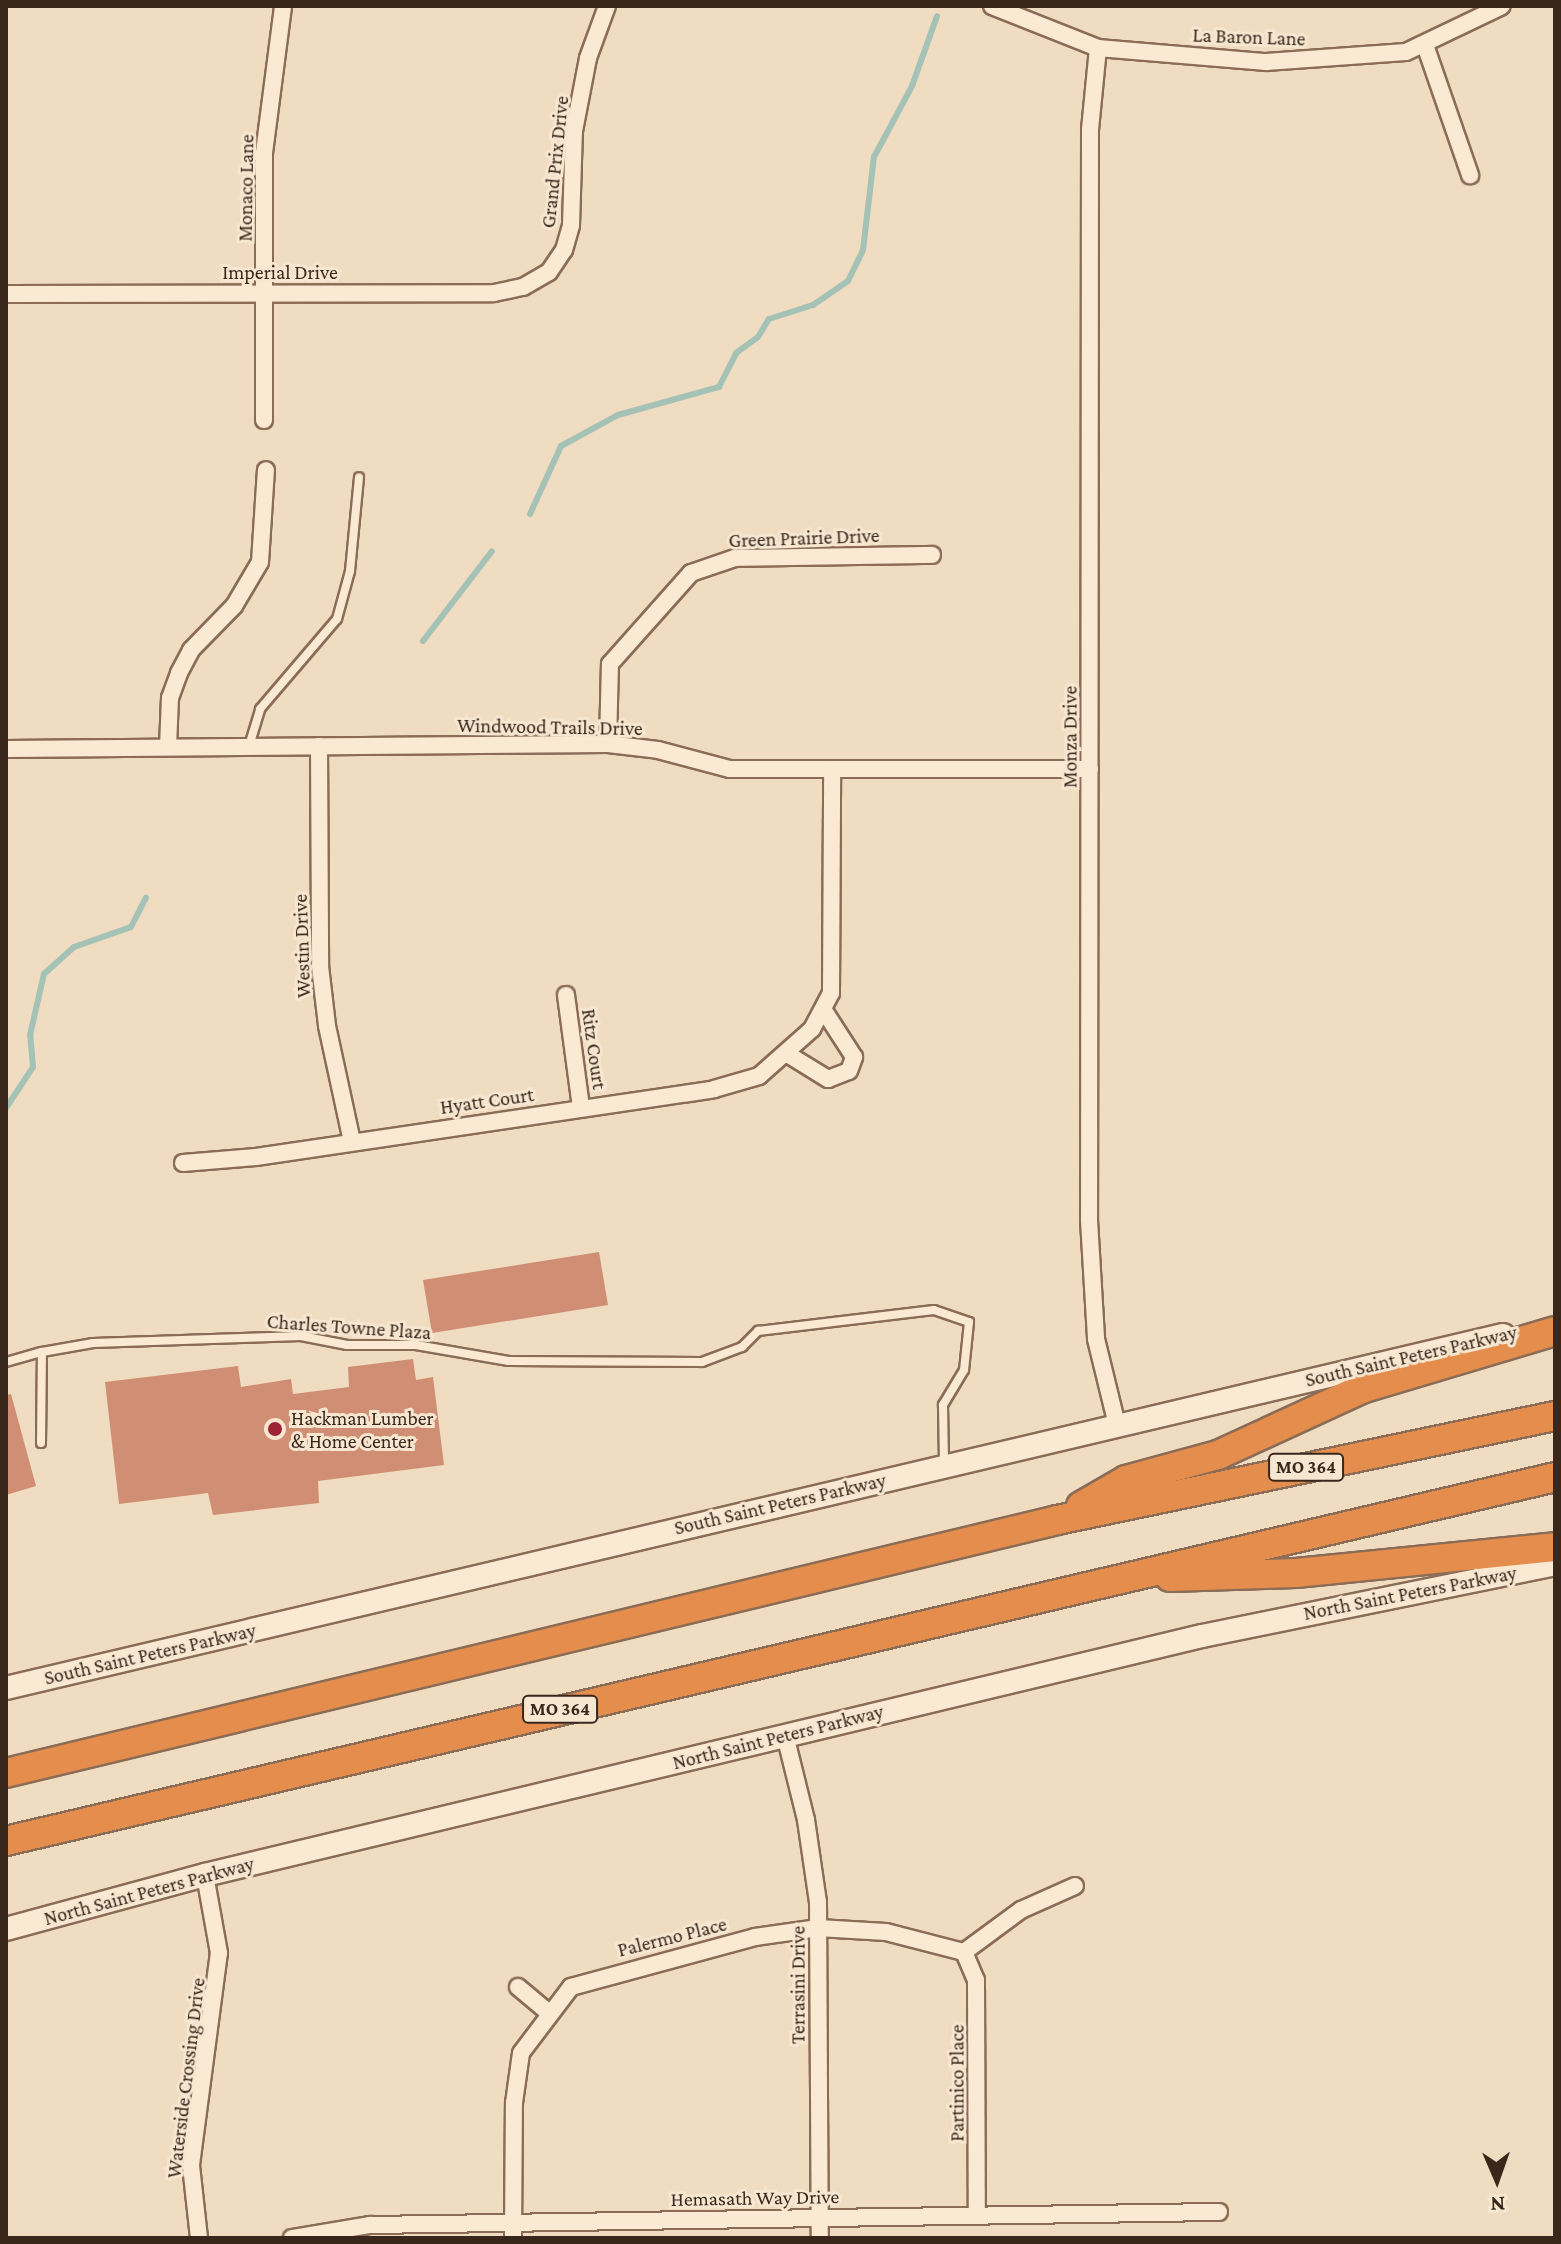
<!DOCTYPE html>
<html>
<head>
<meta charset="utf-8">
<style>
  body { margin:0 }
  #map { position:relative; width:1561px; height:2244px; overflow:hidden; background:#f0dcc1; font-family:"Crimson Pro",serif }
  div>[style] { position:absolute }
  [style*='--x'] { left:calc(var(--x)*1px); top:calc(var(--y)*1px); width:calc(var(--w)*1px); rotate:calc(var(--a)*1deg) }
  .stream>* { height:6px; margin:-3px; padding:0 3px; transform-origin:3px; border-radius:3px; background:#a4c2b5 }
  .building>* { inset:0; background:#d08e74 }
  .roads { filter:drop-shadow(2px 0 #8a6c57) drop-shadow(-2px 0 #8a6c57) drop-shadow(0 2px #8a6c57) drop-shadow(0 -2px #8a6c57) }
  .lane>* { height:8px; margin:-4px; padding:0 4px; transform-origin:4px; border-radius:4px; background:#faead4 }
  .street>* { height:16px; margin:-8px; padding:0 8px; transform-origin:8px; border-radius:8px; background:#faead4 }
  .secondary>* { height:22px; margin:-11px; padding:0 11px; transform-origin:11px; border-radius:11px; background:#faead4 }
  .highway>* { height:28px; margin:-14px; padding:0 14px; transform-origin:14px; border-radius:14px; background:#e48d4c }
  .dots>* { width:22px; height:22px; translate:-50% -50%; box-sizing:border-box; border:4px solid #f7e7d1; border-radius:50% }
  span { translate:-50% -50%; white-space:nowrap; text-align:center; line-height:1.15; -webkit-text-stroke:6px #f7e7d1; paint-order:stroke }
  .shield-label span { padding:2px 6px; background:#f7e7d1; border:2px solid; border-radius:6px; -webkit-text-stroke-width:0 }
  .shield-label { font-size:18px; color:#39271c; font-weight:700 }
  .street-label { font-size:20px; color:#39271c }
  .poi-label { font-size:20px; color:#39271c }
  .left { translate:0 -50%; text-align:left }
  .frame { position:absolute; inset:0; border:8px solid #39271c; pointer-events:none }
  .north { position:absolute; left:1457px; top:2140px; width:80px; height:80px; -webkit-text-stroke:6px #f7e7d1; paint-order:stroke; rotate:178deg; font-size:22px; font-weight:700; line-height:32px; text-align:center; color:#39271c }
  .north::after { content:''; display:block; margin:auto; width:28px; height:36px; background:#39271c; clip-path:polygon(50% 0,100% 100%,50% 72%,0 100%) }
</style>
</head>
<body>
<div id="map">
  <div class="stream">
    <div style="--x:530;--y:514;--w:75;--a:-65.5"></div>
    <div style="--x:561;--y:446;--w:65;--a:-28.5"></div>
    <div style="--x:618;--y:415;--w:105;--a:-15.5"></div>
    <div style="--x:719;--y:387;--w:38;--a:-63"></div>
    <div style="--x:736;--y:353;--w:27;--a:-36"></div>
    <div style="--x:758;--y:337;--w:21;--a:-59"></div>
    <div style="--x:769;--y:319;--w:46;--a:-17.7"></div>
    <div style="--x:813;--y:305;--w:42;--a:-34.4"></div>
    <div style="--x:848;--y:281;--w:34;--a:-64"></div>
    <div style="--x:863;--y:250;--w:94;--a:-83.3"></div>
    <div style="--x:874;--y:157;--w:81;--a:-61.8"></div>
    <div style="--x:912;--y:86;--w:74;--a:-70.3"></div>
    <div style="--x:423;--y:641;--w:113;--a:-52.5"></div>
    <div style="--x:6;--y:1108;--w:49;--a:-56.6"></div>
    <div style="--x:33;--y:1067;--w:32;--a:-95"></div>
    <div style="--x:30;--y:1035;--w:63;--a:-77.1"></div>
    <div style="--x:44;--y:974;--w:40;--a:-42"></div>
    <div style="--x:74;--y:947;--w:60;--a:-19.3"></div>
    <div style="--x:131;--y:927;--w:33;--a:-63"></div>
  </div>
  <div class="building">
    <div style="clip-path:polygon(599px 1252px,608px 1305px,432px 1333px,423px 1280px)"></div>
    <div style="clip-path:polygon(413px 1359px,416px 1380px,433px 1377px,444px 1465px,318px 1481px,319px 1503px,213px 1515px,208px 1493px,119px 1504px,105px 1382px,238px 1366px,241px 1387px,291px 1379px,293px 1394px,349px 1387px,348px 1367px)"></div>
    <div style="clip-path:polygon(11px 1394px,36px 1486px,6px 1495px,6px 1395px)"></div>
  </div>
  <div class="roads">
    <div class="lane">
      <div style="--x:249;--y:746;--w:39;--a:-73"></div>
      <div style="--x:260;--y:709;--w:118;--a:-49.5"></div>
      <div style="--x:337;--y:619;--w:50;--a:-74.8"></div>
      <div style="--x:350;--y:571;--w:94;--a:-84.5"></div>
      <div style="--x:6;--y:1362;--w:37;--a:-16"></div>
      <div style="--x:41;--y:1443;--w:91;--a:-89.4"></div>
      <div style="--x:42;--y:1352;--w:52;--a:-10"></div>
      <div style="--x:93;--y:1343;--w:208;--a:-1.9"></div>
      <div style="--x:301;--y:1336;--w:47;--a:11.1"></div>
      <div style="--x:347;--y:1345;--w:69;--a:0"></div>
      <div style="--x:416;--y:1345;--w:94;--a:9.8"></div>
      <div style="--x:509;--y:1361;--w:193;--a:0.3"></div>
      <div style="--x:702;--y:1362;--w:43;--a:-20.6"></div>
      <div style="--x:742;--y:1347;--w:23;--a:-45"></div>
      <div style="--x:758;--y:1331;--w:177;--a:-6.8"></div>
      <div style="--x:934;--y:1310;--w:37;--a:19"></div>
      <div style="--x:969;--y:1322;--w:48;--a:95.9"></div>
      <div style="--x:964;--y:1370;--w:41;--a:121"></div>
      <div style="--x:943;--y:1405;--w:60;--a:89"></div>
    </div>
    <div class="street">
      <div style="--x:992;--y:6;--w:114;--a:21.6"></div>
      <div style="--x:1098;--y:48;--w:169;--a:4.8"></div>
      <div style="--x:1266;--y:62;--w:140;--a:-4.1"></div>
      <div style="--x:1406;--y:52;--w:106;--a:-25.6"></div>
      <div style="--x:1425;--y:45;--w:138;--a:70.9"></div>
      <div style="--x:1098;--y:48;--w:82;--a:95.6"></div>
      <div style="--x:1090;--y:130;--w:1090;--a:90.05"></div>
      <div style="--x:1089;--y:1220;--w:119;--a:86.6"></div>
      <div style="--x:1096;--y:1339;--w:89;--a:76.3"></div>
      <div style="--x:6;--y:294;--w:488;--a:-0.1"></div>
      <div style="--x:494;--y:293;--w:30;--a:-12"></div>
      <div style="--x:523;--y:287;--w:30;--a:-30"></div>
      <div style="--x:549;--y:272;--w:27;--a:-56"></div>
      <div style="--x:564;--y:250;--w:26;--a:-74"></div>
      <div style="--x:571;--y:225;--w:94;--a:-88.2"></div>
      <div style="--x:574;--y:131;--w:74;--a:-79.1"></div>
      <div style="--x:588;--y:58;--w:55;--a:-69.9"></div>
      <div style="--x:264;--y:420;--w:267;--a:-90"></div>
      <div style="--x:264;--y:153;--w:148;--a:-82.6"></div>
      <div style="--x:608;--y:744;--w:80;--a:-88.6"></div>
      <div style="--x:610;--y:664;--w:122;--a:-48.3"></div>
      <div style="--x:691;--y:573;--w:46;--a:-18.8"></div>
      <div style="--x:735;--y:558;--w:197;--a:-0.9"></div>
      <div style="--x:319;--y:746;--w:220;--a:89.7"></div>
      <div style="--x:320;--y:966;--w:60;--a:83.3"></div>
      <div style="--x:327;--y:1026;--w:119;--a:77.8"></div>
      <div style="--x:168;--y:747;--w:49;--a:-87.7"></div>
      <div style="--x:170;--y:698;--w:27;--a:-70"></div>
      <div style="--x:179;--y:673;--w:26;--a:-62"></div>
      <div style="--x:191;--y:650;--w:62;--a:-45.7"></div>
      <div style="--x:234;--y:606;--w:51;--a:-59.4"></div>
      <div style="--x:260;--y:562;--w:92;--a:-86.3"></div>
      <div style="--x:6;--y:749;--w:602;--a:-0.48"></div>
      <div style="--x:608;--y:744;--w:50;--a:6.8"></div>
      <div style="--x:658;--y:750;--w:74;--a:14.8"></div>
      <div style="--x:730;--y:769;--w:360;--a:0"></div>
      <div style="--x:566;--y:995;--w:114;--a:82.4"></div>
      <div style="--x:789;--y:1055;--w:46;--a:31.6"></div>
      <div style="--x:828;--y:1079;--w:22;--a:-21"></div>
      <div style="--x:849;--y:1071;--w:15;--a:-70"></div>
      <div style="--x:854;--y:1057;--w:57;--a:-122.9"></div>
      <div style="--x:183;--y:1163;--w:73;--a:-4.7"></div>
      <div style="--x:256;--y:1157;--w:463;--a:-8.4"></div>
      <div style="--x:714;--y:1089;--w:47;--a:-16.1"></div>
      <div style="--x:759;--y:1076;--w:71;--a:-41.6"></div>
      <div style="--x:812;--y:1029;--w:41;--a:-62.2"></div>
      <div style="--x:831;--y:993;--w:221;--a:-89.7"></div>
      <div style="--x:785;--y:1735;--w:88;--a:76.1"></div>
      <div style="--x:806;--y:1820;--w:83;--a:81.7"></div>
      <div style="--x:818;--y:1902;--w:336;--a:89.7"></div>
      <div style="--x:964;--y:1952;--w:71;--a:-36.4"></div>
      <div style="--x:1021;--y:1910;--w:59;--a:-24"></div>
      <div style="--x:518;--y:1987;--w:39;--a:40"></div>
      <div style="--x:199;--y:2238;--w:73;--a:-96.3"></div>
      <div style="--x:191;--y:2165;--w:214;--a:-82.5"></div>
      <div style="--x:219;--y:1953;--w:79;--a:-100.2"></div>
      <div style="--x:292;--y:2238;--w:79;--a:-9.5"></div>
      <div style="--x:370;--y:2225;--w:849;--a:-0.88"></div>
      <div style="--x:513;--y:2238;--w:135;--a:-89.6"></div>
      <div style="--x:514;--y:2103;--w:50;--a:-82"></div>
      <div style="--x:521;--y:2053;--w:83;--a:-52.9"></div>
      <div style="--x:571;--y:1987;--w:191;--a:-15.2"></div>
      <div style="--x:755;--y:1937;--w:64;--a:-8.1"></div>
      <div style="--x:818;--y:1928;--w:68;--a:3.4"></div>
      <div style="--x:886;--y:1932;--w:81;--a:14.4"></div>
      <div style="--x:964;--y:1952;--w:30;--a:67"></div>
      <div style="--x:976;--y:1980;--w:236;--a:89.8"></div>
    </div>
    <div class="secondary">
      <div style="--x:6;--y:1688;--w:1538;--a:-13.27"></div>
      <div style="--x:6;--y:1929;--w:206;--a:-15.2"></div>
      <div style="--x:205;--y:1875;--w:1025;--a:-13.48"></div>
      <div style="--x:1202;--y:1636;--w:360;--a:-11.5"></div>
    </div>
    <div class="highway">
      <div style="--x:1081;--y:1506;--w:52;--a:-30"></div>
      <div style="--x:1126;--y:1480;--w:95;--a:-15.2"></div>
      <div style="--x:1218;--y:1455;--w:161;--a:-24.7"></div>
      <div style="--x:1364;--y:1388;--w:199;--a:-16.6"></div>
      <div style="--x:1170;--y:1577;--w:126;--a:-1.8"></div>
      <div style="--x:1296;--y:1573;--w:260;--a:-5.7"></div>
      <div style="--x:6;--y:1773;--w:1081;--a:-13.53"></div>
      <div style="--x:1057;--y:1520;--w:509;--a:-11.8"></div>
      <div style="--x:6;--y:1841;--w:1591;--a:-13.22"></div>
    </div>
  </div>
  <div class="dots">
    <div style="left:275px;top:1429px;background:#9d2435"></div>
  </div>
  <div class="shield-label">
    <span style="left:1306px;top:1467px">MO 364</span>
    <span style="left:560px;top:1709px">MO 364</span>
  </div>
  <div class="street-label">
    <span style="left:1249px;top:37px;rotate:2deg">La Baron Lane</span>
    <span style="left:555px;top:162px;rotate:-84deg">Grand Prix Drive</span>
    <span style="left:246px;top:188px;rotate:-89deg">Monaco Lane</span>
    <span style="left:280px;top:272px">Imperial Drive</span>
    <span style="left:804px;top:538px;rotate:-2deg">Green Prairie Drive</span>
    <span style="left:550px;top:727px;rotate:1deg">Windwood Trails Drive</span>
    <span style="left:1070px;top:737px;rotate:-90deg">Monza Drive</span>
    <span style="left:302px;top:946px;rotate:-92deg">Westin Drive</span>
    <span style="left:594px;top:1049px;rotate:82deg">Ritz Court</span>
    <span style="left:487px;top:1101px;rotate:-8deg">Hyatt Court</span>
    <span style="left:349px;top:1327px;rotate:4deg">Charles Towne Plaza</span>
    <span style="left:1411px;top:1356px;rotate:-13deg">South Saint Peters Parkway</span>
    <span style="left:780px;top:1504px;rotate:-13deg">South Saint Peters Parkway</span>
    <span style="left:1410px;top:1593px;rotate:-11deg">North Saint Peters Parkway</span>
    <span style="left:150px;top:1654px;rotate:-13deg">South Saint Peters Parkway</span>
    <span style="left:778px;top:1737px;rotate:-14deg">North Saint Peters Parkway</span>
    <span style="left:149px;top:1891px;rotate:-15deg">North Saint Peters Parkway</span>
    <span style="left:672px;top:1937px;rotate:-14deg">Palermo Place</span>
    <span style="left:798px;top:1985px;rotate:-90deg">Terrasini Drive</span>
    <span style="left:186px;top:2078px;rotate:-83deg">Waterside Crossing Drive</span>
    <span style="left:957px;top:2083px;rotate:-90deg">Partinico Place</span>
    <span style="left:755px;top:2198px;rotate:-1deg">Hemasath Way Drive</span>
  </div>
  <div class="poi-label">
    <span class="left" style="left:291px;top:1430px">Hackman Lumber<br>&amp; Home Center</span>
  </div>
  <div class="frame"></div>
  <div class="north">N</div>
</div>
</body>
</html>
